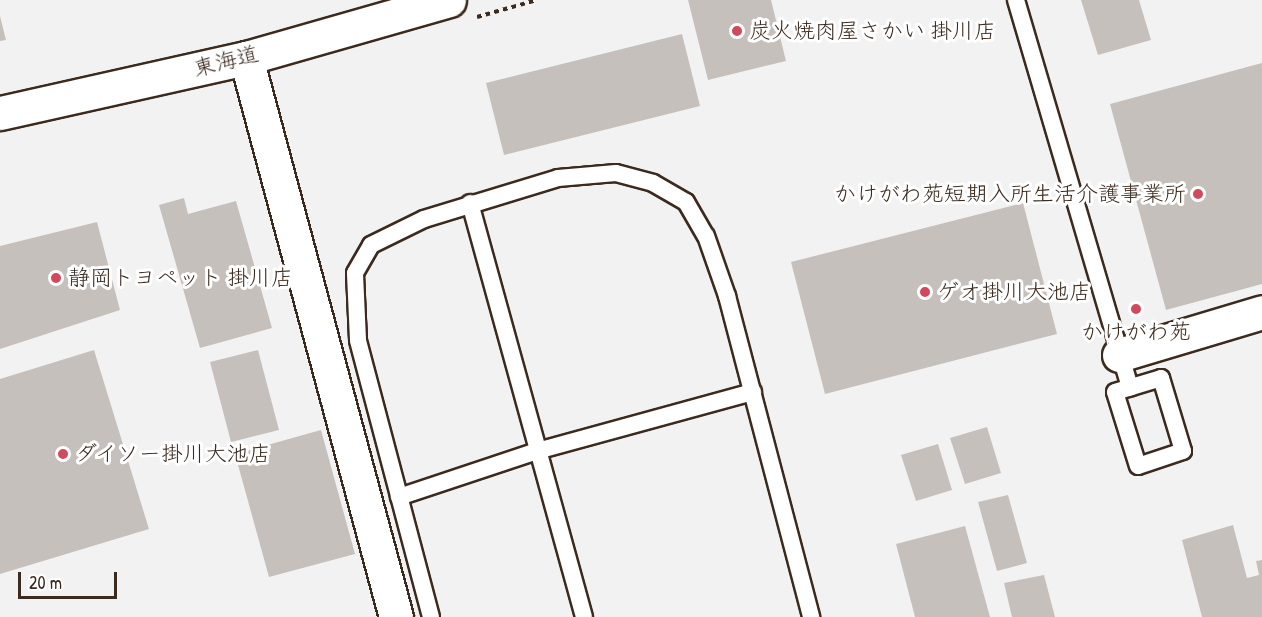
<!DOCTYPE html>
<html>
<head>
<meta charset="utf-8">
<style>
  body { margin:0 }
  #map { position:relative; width:1262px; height:617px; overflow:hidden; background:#f3f2f2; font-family:"Patrick Hand","Klee One",sans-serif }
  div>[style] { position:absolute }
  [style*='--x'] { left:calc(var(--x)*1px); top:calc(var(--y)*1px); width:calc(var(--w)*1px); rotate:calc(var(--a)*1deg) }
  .building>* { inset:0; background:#c6c0bd }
  .path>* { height:4px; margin-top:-2px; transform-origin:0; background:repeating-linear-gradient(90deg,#3b2a1e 0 4.5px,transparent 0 9px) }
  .roads { filter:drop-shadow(2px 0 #3b2a1e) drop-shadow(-2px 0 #3b2a1e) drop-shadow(0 2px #3b2a1e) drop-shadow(0 -2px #3b2a1e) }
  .service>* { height:16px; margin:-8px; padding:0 8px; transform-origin:8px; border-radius:8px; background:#fff }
  .minor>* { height:33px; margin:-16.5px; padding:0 16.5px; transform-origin:16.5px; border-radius:16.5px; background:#fff }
  .secondary>* { height:33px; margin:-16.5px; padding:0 16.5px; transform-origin:16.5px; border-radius:16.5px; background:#fff }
  .dots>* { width:16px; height:16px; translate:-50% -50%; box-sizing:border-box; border:3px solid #fff; border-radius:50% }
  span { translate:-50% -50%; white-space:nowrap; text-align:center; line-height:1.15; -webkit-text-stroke:6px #fff; paint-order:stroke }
  .poi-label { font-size:22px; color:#3b2a1e }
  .left { translate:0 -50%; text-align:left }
  .right { translate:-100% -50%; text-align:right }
  .street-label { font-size:22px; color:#3b2a1e }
  .scale { position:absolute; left:18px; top:572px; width:99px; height:27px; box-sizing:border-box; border:3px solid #3b2a1e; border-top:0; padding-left:8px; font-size:18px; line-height:21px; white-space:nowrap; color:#3b2a1e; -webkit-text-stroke:4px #fff; paint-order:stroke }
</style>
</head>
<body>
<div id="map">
  <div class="building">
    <div style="clip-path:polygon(688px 0,771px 0,786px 61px,708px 80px)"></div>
    <div style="clip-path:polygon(1081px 0,1139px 0,1151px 40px,1098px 55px)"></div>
    <div style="clip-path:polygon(0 16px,6px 40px,0 41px)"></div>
    <div style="clip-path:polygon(682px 34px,700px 106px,504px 155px,486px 83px)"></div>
    <div style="clip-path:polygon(1262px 63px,1262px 284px,1166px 310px,1110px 104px)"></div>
    <div style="clip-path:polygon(184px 198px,188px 214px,236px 201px,272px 328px,200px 348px,159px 205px)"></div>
    <div style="clip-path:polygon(1023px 203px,1057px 334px,825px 394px,791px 262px)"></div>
    <div style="clip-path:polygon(97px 222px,120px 310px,0 349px,0 246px)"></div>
    <div style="clip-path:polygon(94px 350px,149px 529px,0 574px,0 379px)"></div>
    <div style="clip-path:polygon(258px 350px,279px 430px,231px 442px,210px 362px)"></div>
    <div style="clip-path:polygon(987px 427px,1001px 473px,965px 484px,950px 438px)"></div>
    <div style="clip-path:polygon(321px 430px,355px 554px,269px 577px,235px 454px)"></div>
    <div style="clip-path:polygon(938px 444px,952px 490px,916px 501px,901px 455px)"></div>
    <div style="clip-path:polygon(1008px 495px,1027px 563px,997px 571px,978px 502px)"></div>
    <div style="clip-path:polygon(1233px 525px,1247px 578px,1259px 575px,1256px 561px,1262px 560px,1262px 617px,1202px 617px,1182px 540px)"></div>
    <div style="clip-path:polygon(965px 526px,990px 617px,915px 617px,896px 544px)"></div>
    <div style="clip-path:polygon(1044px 575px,1055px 617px,1012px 617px,1004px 583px)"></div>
  </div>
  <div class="path">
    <div style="--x:477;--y:17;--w:62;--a:-15.8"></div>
  </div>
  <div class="roads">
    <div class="service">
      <div style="--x:1016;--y:0;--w:404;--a:73.6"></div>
      <div style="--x:470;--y:203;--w:429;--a:74.6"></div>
      <div style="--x:1161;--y:378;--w:76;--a:73.2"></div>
      <div style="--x:1183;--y:451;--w:47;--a:161.6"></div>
      <div style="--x:1138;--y:466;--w:77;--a:-107.3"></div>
      <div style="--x:1115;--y:392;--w:48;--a:-16.9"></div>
      <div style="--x:399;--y:497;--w:145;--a:-18.4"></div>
      <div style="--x:537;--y:451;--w:224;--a:-15.3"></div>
      <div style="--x:431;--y:617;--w:286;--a:-104.8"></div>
      <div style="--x:358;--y:340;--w:67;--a:-92.6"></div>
      <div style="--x:355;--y:273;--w:32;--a:-60"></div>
      <div style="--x:371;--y:245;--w:59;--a:-26.1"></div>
      <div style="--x:424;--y:219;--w:140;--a:-17"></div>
      <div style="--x:558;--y:178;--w:58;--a:-4.9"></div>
      <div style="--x:616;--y:173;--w:38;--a:15"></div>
      <div style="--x:653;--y:183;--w:38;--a:30"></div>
      <div style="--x:686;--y:202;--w:39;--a:60"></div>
      <div style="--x:706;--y:236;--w:64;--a:70.7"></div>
      <div style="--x:727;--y:296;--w:332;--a:75.3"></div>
    </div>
    <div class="minor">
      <div style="--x:246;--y:58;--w:579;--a:74.98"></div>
      <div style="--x:1119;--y:355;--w:149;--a:-16.7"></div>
    </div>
    <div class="secondary">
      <div style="--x:0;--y:113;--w:252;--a:-12.6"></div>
      <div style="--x:246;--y:58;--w:211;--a:-15.9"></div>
    </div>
  </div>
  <div class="dots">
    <div style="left:737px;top:31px;background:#d1495b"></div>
    <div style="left:1198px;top:194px;background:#d1495b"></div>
    <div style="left:56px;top:278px;background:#d1495b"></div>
    <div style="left:925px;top:292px;background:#d1495b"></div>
    <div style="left:1136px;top:309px;background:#d1495b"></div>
    <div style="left:63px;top:454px;background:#d1495b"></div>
  </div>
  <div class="poi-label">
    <span class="left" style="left:749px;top:31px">炭火焼肉屋さかい 掛川店</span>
    <span class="right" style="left:1186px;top:194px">かけがわ苑短期入所生活介護事業所</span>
    <span class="left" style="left:68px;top:278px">静岡トヨペット 掛川店</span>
    <span class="left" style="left:937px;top:292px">ゲオ掛川大池店</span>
    <span style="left:1136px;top:332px">かけがわ苑</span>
    <span class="left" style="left:75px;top:454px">ダイソー掛川大池店</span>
  </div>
  <div class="street-label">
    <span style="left:226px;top:61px;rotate:-14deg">東海道</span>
  </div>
  <div class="scale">20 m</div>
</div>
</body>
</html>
